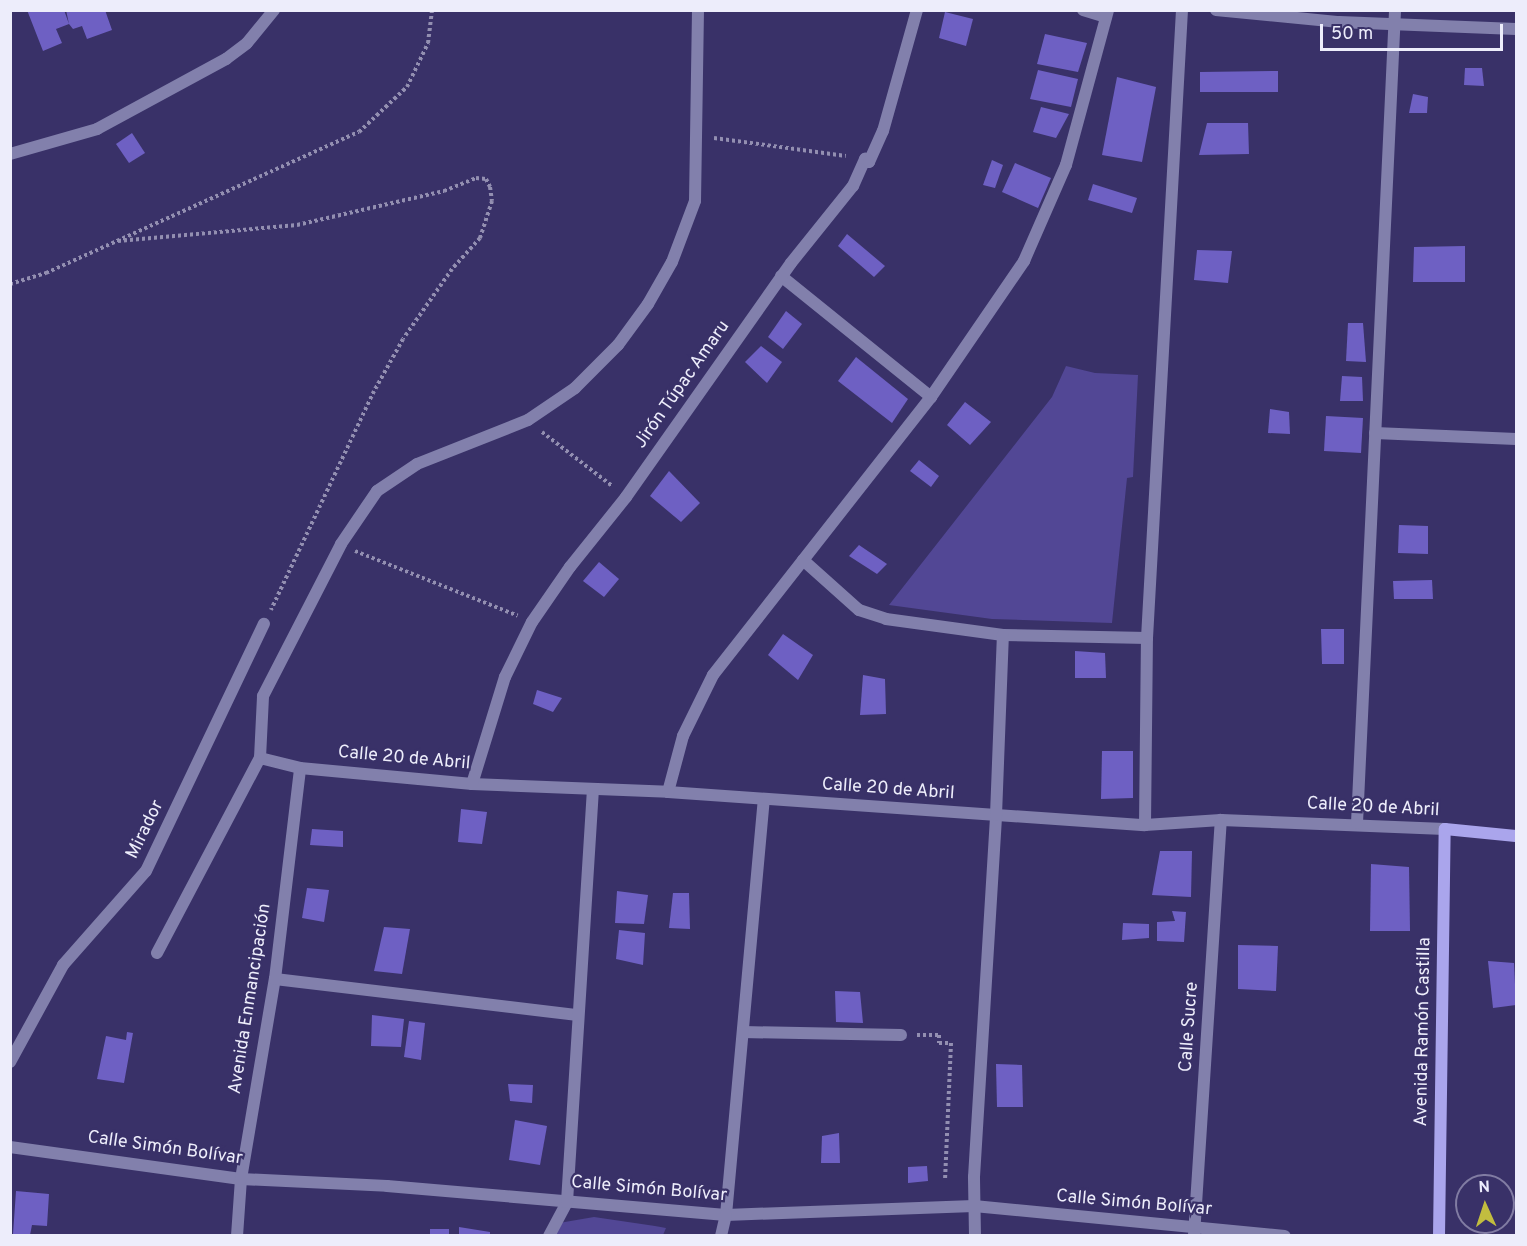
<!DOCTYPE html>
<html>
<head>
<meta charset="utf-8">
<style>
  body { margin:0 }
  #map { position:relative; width:1527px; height:1246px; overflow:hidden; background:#393168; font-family:Overpass,sans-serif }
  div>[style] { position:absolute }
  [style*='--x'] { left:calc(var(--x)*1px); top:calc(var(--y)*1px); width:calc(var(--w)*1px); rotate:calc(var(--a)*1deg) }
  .green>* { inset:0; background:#524795 }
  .building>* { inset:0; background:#6e60c3 }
  .path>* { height:4px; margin-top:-2px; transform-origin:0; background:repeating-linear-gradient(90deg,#938fb1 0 3px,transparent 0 6px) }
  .lane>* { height:12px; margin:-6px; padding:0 6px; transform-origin:6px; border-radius:6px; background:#8280ac }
  .street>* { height:12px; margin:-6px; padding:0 6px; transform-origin:6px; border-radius:6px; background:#8280ac }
  .secondary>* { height:12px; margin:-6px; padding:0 6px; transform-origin:6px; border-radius:6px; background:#aaa5ec }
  span { translate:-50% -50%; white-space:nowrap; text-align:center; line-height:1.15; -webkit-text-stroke:4.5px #393168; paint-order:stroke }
  .street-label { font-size:18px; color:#ededfb }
  .frame { position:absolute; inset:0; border:12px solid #ededfb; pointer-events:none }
  .north { position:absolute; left:1455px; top:1174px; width:60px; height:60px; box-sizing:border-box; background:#393168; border:2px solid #817ca3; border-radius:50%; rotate:357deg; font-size:16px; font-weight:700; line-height:24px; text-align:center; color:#ededfb }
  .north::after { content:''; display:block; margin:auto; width:21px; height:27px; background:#c2bd3f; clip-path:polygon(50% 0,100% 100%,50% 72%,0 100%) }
  .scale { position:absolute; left:1320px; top:24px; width:183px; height:27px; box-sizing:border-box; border:3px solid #ededfb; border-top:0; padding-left:8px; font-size:18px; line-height:21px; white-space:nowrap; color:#ededfb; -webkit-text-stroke:4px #393168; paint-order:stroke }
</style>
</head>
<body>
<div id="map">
  <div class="green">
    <div style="clip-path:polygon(1066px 366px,1095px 373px,1138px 375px,1133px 477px,1127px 478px,1112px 623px,992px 619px,889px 605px,1052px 397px)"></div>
    <div style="clip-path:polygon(594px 1217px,655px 1226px,666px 1228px,663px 1235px,550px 1236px,559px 1223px)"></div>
  </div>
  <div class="building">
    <div style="clip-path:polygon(27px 10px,64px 10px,69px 24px,66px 10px,105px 10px,112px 30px,87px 39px,82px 26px,73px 29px,69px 24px,56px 29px,62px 43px,43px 51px)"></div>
    <div style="clip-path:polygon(945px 12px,973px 19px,966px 46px,939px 38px)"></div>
    <div style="clip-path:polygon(1045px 34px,1087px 43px,1078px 72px,1037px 64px)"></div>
    <div style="clip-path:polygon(1465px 68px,1482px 68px,1484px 86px,1464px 85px)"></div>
    <div style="clip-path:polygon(1038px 70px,1078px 79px,1071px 107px,1030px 99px)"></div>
    <div style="clip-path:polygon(1278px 71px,1278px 92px,1200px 92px,1200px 72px)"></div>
    <div style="clip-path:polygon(1117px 77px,1156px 87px,1142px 162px,1102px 155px)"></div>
    <div style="clip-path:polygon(1413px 94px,1428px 97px,1427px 113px,1409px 113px)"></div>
    <div style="clip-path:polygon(1041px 107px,1069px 114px,1056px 138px,1033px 132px)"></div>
    <div style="clip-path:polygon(1207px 123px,1248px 123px,1249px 154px,1199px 155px)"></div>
    <div style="clip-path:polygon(132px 133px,145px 153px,129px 163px,116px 144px)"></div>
    <div style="clip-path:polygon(992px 160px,1003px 165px,995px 188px,983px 185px)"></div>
    <div style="clip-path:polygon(1015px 163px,1051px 178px,1038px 208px,1002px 192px)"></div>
    <div style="clip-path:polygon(1093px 184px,1137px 198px,1132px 213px,1088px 200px)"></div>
    <div style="clip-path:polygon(847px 234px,885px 266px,874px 277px,838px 246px)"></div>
    <div style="clip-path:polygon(1465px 246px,1465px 282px,1413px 282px,1414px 247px)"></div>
    <div style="clip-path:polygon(1197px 250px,1232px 251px,1228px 283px,1194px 280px)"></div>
    <div style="clip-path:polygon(786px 311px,802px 324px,783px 349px,768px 337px)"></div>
    <div style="clip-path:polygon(1348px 323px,1363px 323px,1366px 362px,1346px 361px)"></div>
    <div style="clip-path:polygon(761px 346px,782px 362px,767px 383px,745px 362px)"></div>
    <div style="clip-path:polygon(856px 357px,908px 399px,892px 423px,838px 381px)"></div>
    <div style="clip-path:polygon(1342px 376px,1362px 377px,1363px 401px,1340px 401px)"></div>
    <div style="clip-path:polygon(965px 402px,991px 422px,970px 445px,947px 425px)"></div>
    <div style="clip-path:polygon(1270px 409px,1289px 412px,1290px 434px,1268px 433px)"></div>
    <div style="clip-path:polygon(1326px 416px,1363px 418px,1361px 453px,1324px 451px)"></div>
    <div style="clip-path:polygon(919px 460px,939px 476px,931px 487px,910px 471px)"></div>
    <div style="clip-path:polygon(669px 471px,700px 503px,681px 522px,650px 496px)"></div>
    <div style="clip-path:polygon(1399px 525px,1428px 526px,1428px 554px,1398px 553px)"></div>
    <div style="clip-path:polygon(859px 545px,887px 564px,877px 574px,849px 556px)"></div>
    <div style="clip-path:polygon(599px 562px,619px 579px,604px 597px,583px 581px)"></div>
    <div style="clip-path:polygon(1432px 580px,1433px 599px,1394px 599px,1393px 581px)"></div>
    <div style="clip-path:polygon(1321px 629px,1344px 629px,1344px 664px,1322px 664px)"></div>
    <div style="clip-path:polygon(783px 634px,813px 655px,798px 680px,768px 655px)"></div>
    <div style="clip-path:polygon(1075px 651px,1105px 653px,1106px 678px,1075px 678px)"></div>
    <div style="clip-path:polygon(863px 675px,885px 679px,886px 714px,860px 715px)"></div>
    <div style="clip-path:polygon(537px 690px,562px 698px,553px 712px,533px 704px)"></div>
    <div style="clip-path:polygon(1102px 751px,1133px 751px,1133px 798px,1101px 799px)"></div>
    <div style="clip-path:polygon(461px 809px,487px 812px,482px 844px,458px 842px)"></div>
    <div style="clip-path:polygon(312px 829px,343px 831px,343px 847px,310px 845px)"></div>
    <div style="clip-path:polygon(1160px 851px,1192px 851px,1191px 897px,1152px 895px)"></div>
    <div style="clip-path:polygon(1371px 864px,1409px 867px,1410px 931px,1370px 931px)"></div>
    <div style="clip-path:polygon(307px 888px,329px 890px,324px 922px,302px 918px)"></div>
    <div style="clip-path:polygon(617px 891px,648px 895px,644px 924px,615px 923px)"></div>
    <div style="clip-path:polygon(673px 893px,689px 893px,690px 929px,669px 928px)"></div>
    <div style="clip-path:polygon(1172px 911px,1186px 912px,1184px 942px,1157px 941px,1157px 922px,1175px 921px)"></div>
    <div style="clip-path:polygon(1123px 923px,1149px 924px,1149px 938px,1122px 940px)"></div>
    <div style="clip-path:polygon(384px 927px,410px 929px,402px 974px,374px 971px)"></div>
    <div style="clip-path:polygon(619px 930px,645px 933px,643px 965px,616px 959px)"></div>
    <div style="clip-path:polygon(1238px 945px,1278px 946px,1276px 991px,1238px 989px)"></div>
    <div style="clip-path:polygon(1488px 961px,1514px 963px,1516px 1005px,1493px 1008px)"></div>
    <div style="clip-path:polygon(835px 991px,860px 992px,863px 1023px,836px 1022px)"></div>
    <div style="clip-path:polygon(372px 1015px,404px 1019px,401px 1047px,371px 1046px)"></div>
    <div style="clip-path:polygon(409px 1021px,425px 1023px,421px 1060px,404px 1057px)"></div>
    <div style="clip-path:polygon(127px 1032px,133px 1033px,124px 1083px,97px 1079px,106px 1036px,126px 1040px)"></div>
    <div style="clip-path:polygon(996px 1064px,1022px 1065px,1023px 1107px,997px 1107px)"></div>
    <div style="clip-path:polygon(508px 1084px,533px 1085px,532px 1103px,510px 1101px)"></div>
    <div style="clip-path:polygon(515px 1120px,547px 1126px,540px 1165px,509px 1160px)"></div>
    <div style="clip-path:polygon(839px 1133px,840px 1163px,821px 1163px,822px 1136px)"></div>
    <div style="clip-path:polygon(927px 1166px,928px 1181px,908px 1183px,908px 1167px)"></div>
    <div style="clip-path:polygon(16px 1191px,49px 1194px,47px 1226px,32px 1225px,30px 1235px,13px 1234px)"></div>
    <div style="clip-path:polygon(459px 1227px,490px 1232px,490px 1236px,459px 1236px)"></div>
    <div style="clip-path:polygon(430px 1229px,449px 1229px,449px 1236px,430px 1236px)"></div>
  </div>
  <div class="path">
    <div style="--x:714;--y:138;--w:133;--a:7.8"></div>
    <div style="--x:118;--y:241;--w:180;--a:-5.1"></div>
    <div style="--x:297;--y:225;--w:151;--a:-13"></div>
    <div style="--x:444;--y:191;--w:35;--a:-22"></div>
    <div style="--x:476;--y:178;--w:10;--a:6"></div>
    <div style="--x:486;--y:179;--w:9;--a:63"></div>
    <div style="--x:490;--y:187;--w:14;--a:82"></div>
    <div style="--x:492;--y:201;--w:39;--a:108"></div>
    <div style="--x:480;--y:238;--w:42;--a:132.1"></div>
    <div style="--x:452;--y:269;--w:85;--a:125"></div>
    <div style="--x:403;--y:339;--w:60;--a:119.1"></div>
    <div style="--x:374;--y:391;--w:242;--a:115.2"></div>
    <div style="--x:10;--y:284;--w:38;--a:-17"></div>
    <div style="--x:46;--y:273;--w:343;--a:-24.3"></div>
    <div style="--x:359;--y:132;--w:66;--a:-43.2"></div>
    <div style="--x:407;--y:87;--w:49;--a:-64.5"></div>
    <div style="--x:428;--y:43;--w:33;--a:-83"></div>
    <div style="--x:542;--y:432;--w:88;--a:37.6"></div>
    <div style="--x:355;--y:551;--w:175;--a:21.7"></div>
    <div style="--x:917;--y:1035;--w:22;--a:0"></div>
    <div style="--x:939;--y:1035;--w:8;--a:90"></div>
    <div style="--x:939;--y:1043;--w:12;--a:0"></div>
    <div style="--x:951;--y:1043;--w:136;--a:92.5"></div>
  </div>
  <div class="lane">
    <div style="--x:1083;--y:10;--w:24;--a:17"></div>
    <div style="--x:781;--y:276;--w:193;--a:38.9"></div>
    <div style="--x:263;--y:696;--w:171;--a:-62.8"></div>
    <div style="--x:341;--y:544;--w:64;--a:-55.8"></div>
    <div style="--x:377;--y:491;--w:48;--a:-34"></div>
    <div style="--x:417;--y:464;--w:119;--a:-21.6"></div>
    <div style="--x:528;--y:420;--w:57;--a:-34.2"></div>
    <div style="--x:575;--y:388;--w:61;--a:-45"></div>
    <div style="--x:618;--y:345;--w:51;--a:-53.8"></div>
    <div style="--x:648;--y:304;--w:48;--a:-60.3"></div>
    <div style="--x:672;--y:262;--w:65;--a:-69.3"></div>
    <div style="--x:695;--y:201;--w:191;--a:-89.1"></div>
    <div style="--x:743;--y:1032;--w:158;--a:1.1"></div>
    <div style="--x:726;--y:1215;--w:417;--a:-84.8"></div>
    <div style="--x:549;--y:1236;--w:38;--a:-62"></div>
  </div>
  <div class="street">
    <div style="--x:1216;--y:10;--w:124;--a:5.6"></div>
    <div style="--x:1339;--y:22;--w:177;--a:2.3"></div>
    <div style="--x:10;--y:154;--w:91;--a:-16"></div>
    <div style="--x:97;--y:129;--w:147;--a:-28.5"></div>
    <div style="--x:226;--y:59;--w:26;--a:-37"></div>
    <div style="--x:247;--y:43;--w:43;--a:-50.7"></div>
    <div style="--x:1375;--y:433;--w:141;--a:2.4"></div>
    <div style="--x:803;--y:560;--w:75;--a:41.8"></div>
    <div style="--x:859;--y:610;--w:28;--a:18"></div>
    <div style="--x:886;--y:619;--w:118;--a:7.8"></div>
    <div style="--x:1003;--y:635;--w:144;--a:1.2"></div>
    <div style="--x:260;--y:758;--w:41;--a:14"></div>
    <div style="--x:300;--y:768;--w:173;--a:5.3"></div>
    <div style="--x:472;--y:784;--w:196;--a:2.3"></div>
    <div style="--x:668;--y:792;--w:478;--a:4"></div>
    <div style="--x:1145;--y:825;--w:76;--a:-3.8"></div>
    <div style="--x:1221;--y:820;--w:224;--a:2.3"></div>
    <div style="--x:472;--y:784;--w:112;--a:-72.9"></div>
    <div style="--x:505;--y:677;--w:61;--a:-63.9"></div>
    <div style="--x:532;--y:622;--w:67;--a:-55.4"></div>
    <div style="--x:570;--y:567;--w:90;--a:-51.3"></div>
    <div style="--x:626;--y:497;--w:286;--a:-54.8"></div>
    <div style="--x:791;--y:263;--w:99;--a:-51.2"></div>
    <div style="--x:853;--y:186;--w:30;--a:-66"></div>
    <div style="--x:865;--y:159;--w:5;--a:37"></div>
    <div style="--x:869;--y:162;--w:34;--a:-66"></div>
    <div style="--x:883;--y:131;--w:126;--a:-74.3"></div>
    <div style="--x:668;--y:792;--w:58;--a:-75"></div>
    <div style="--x:683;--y:736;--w:68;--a:-63.8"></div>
    <div style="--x:713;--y:675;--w:353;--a:-51.9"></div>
    <div style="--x:931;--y:397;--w:165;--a:-55.6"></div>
    <div style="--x:1024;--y:261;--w:105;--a:-66.4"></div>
    <div style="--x:1066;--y:165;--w:161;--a:-74.8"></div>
    <div style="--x:1357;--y:823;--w:814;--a:-87.32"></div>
    <div style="--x:1145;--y:825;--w:187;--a:-89.4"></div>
    <div style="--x:1147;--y:638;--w:629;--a:-86.81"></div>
    <div style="--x:157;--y:953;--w:221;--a:-62.2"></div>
    <div style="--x:260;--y:758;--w:62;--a:-87.2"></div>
    <div style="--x:275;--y:979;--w:305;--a:6.8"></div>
    <div style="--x:10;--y:1062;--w:111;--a:-61.3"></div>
    <div style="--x:63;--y:965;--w:125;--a:-48.6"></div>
    <div style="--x:146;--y:871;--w:274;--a:-64.5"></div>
    <div style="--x:10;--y:1147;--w:233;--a:7.9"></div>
    <div style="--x:241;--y:1179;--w:146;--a:2.7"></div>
    <div style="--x:387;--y:1186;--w:340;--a:4.9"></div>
    <div style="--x:726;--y:1215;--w:248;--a:-2.1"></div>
    <div style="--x:974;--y:1206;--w:312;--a:5.5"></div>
    <div style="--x:567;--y:1202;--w:413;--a:-86.4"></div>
    <div style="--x:1194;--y:1235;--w:416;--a:-86.3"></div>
    <div style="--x:237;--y:1236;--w:57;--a:-86"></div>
    <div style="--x:241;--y:1179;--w:203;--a:-80.4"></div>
    <div style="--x:275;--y:979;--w:212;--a:-83.2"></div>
    <div style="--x:721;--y:1236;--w:22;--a:-77"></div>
    <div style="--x:975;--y:1236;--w:59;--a:-91"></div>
    <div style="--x:974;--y:1177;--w:363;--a:-86.5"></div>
    <div style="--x:996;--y:815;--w:180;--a:-87.8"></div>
  </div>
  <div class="secondary">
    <div style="--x:1439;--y:1236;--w:407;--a:-89.2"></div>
    <div style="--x:1445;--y:829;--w:71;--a:5.6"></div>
  </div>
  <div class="street-label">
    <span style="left:683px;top:385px;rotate:-55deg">Jirón Túpac Amaru</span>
    <span style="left:404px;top:759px;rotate:5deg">Calle 20 de Abril</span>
    <span style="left:888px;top:790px;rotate:4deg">Calle 20 de Abril</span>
    <span style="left:1373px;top:808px;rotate:3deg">Calle 20 de Abril</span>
    <span style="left:146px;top:830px;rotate:-64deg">Mirador</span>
    <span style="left:251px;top:999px;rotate:-81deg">Avenida Enmancipación</span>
    <span style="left:1190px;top:1027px;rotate:-86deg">Calle Sucre</span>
    <span style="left:1424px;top:1032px;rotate:-89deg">Avenida Ramón Castilla</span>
    <span style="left:165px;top:1149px;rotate:8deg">Calle Simón Bolívar</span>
    <span style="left:649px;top:1190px;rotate:5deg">Calle Simón Bolívar</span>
    <span style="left:1134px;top:1204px;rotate:5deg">Calle Simón Bolívar</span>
  </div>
  <div class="frame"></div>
  <div class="north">N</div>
  <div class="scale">50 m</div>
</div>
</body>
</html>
